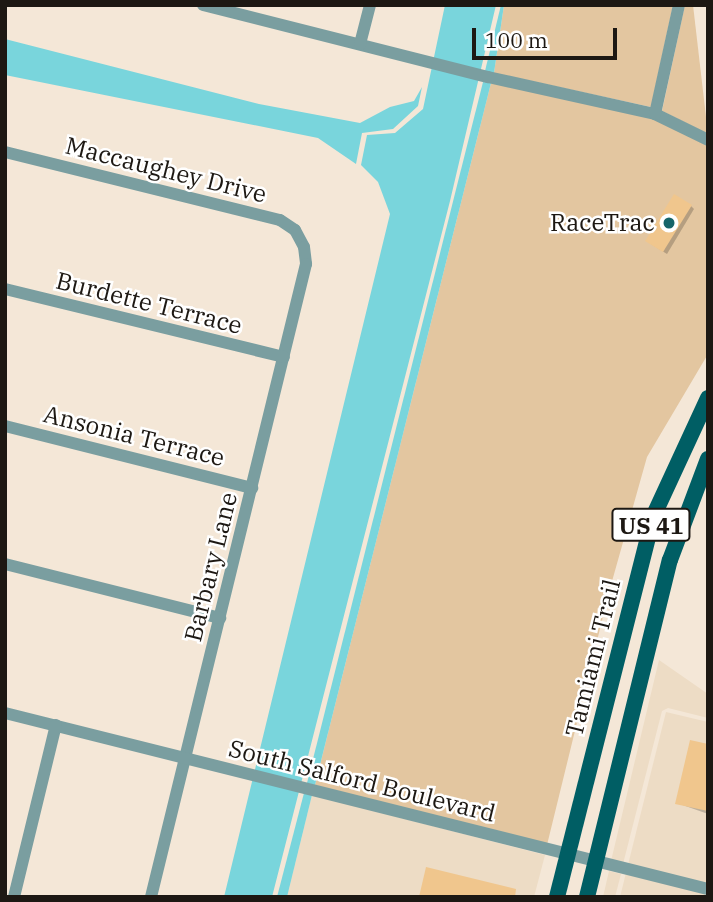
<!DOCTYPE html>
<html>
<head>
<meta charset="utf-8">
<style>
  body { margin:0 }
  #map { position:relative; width:713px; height:902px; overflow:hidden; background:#f4e7d7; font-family:"IBM Plex Serif",serif }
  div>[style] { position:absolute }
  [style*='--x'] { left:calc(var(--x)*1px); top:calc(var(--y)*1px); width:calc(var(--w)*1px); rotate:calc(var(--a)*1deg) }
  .built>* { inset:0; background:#eddcc5 }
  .green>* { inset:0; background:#e3c6a0 }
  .water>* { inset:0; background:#79d5dc }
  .shadow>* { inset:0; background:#0003 }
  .building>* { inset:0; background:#f0c68d }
  .minor>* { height:12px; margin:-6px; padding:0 6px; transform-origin:6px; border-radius:6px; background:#7a9ea0 }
  .major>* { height:16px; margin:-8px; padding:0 8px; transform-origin:8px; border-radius:8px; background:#005e64 }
  .dots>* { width:19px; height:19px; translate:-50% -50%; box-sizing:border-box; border:4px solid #fff; border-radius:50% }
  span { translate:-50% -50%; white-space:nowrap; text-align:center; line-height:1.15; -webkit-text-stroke:5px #fff; paint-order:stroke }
  .shield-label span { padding:2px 5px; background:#fff; border:2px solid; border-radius:5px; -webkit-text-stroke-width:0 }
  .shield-label { font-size:23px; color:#1d1813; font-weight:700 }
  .street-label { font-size:24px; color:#1d1813 }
  .poi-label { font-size:24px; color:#1d1813 }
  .right { translate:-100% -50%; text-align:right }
  .frame { position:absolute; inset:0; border:7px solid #1d1813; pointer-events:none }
  .scale { position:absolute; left:472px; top:28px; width:145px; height:32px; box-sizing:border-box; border:4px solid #1d1813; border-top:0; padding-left:9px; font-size:21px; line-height:24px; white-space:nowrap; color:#1d1813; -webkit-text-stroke:5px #fff; paint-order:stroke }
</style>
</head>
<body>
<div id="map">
  <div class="built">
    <div style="clip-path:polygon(659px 660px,708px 694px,708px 718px,668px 708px,662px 711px,623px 864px,611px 861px)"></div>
    <div style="clip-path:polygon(666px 712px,708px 722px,708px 897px,620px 897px)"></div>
    <div style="clip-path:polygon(312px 795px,545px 855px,534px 897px,287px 897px)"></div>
    <div style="clip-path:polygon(609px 871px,621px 874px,615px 897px,603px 897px)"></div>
  </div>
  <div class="green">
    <div style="clip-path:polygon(504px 5px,673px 5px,651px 107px,494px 73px)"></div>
    <div style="clip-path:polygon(685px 5px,693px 5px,708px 134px,662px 111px)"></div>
    <div style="clip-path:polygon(491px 83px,653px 118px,708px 146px,708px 354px,647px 457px,609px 592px,547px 845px,315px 785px)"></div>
  </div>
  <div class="water">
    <div style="clip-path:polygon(445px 5px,496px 5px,450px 201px,272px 897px,224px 897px,390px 214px,378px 182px,361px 165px,367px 135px,395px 133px,423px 109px)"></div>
    <div style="clip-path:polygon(501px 5px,504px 5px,494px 73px,485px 71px)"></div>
    <div style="clip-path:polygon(5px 39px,259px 104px,360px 123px,390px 107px,414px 101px,422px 87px,418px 106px,393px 129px,362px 133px,356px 164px,318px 138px,5px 75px)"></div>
    <div style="clip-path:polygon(483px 82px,491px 83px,315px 785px,307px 783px)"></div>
    <div style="clip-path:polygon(304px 793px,312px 795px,287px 897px,277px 897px)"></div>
  </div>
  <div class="shadow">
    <div style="clip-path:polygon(691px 206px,694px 209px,667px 254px,651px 244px)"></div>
    <div style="clip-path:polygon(708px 746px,708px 814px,677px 803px)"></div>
  </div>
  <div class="building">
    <div style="clip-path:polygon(674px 194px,692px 205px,663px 252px,645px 241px)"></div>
    <div style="clip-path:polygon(690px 740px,708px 744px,708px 811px,675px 804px)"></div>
    <div style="clip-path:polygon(426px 867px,516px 889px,515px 897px,419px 897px)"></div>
  </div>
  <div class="minor">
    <div style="--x:203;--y:5;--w:294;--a:14.2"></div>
    <div style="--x:488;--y:77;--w:171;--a:12.5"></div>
    <div style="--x:655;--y:114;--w:59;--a:26.1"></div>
    <div style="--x:360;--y:44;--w:40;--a:-75.6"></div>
    <div style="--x:655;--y:114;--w:112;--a:-77.6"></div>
    <div style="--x:5;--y:152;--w:283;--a:13.9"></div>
    <div style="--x:280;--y:220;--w:18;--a:34"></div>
    <div style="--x:295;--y:230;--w:19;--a:62"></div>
    <div style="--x:304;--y:247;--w:17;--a:83"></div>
    <div style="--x:306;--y:264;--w:652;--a:103.76"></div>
    <div style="--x:5;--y:289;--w:287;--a:13.7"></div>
    <div style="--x:5;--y:426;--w:255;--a:14.1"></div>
    <div style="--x:5;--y:564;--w:222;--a:14.1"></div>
    <div style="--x:5;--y:713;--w:725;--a:14.06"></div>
    <div style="--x:14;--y:897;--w:177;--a:-76.3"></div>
  </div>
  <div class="major">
    <div style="--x:557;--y:897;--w:392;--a:-75.8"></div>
    <div style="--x:653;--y:517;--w:131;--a:-65.2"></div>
    <div style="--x:587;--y:897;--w:347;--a:-76.2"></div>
    <div style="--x:670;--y:560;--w:108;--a:-69.4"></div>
  </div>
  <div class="dots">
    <div style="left:669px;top:223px;background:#156469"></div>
  </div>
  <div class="shield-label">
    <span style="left:651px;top:525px">US 41</span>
  </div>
  <div class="street-label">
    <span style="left:166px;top:170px;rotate:14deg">Maccaughey Drive</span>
    <span style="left:149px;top:303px;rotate:14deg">Burdette Terrace</span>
    <span style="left:134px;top:436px;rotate:14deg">Ansonia Terrace</span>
    <span style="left:211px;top:567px;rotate:-76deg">Barbary Lane</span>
    <span style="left:593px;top:658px;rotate:-76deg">Tamiami Trail</span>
    <span style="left:362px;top:781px;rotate:14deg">South Salford Boulevard</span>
  </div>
  <div class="poi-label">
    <span class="right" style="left:655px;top:223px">RaceTrac</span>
  </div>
  <div class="frame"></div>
  <div class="scale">100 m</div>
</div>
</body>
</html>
